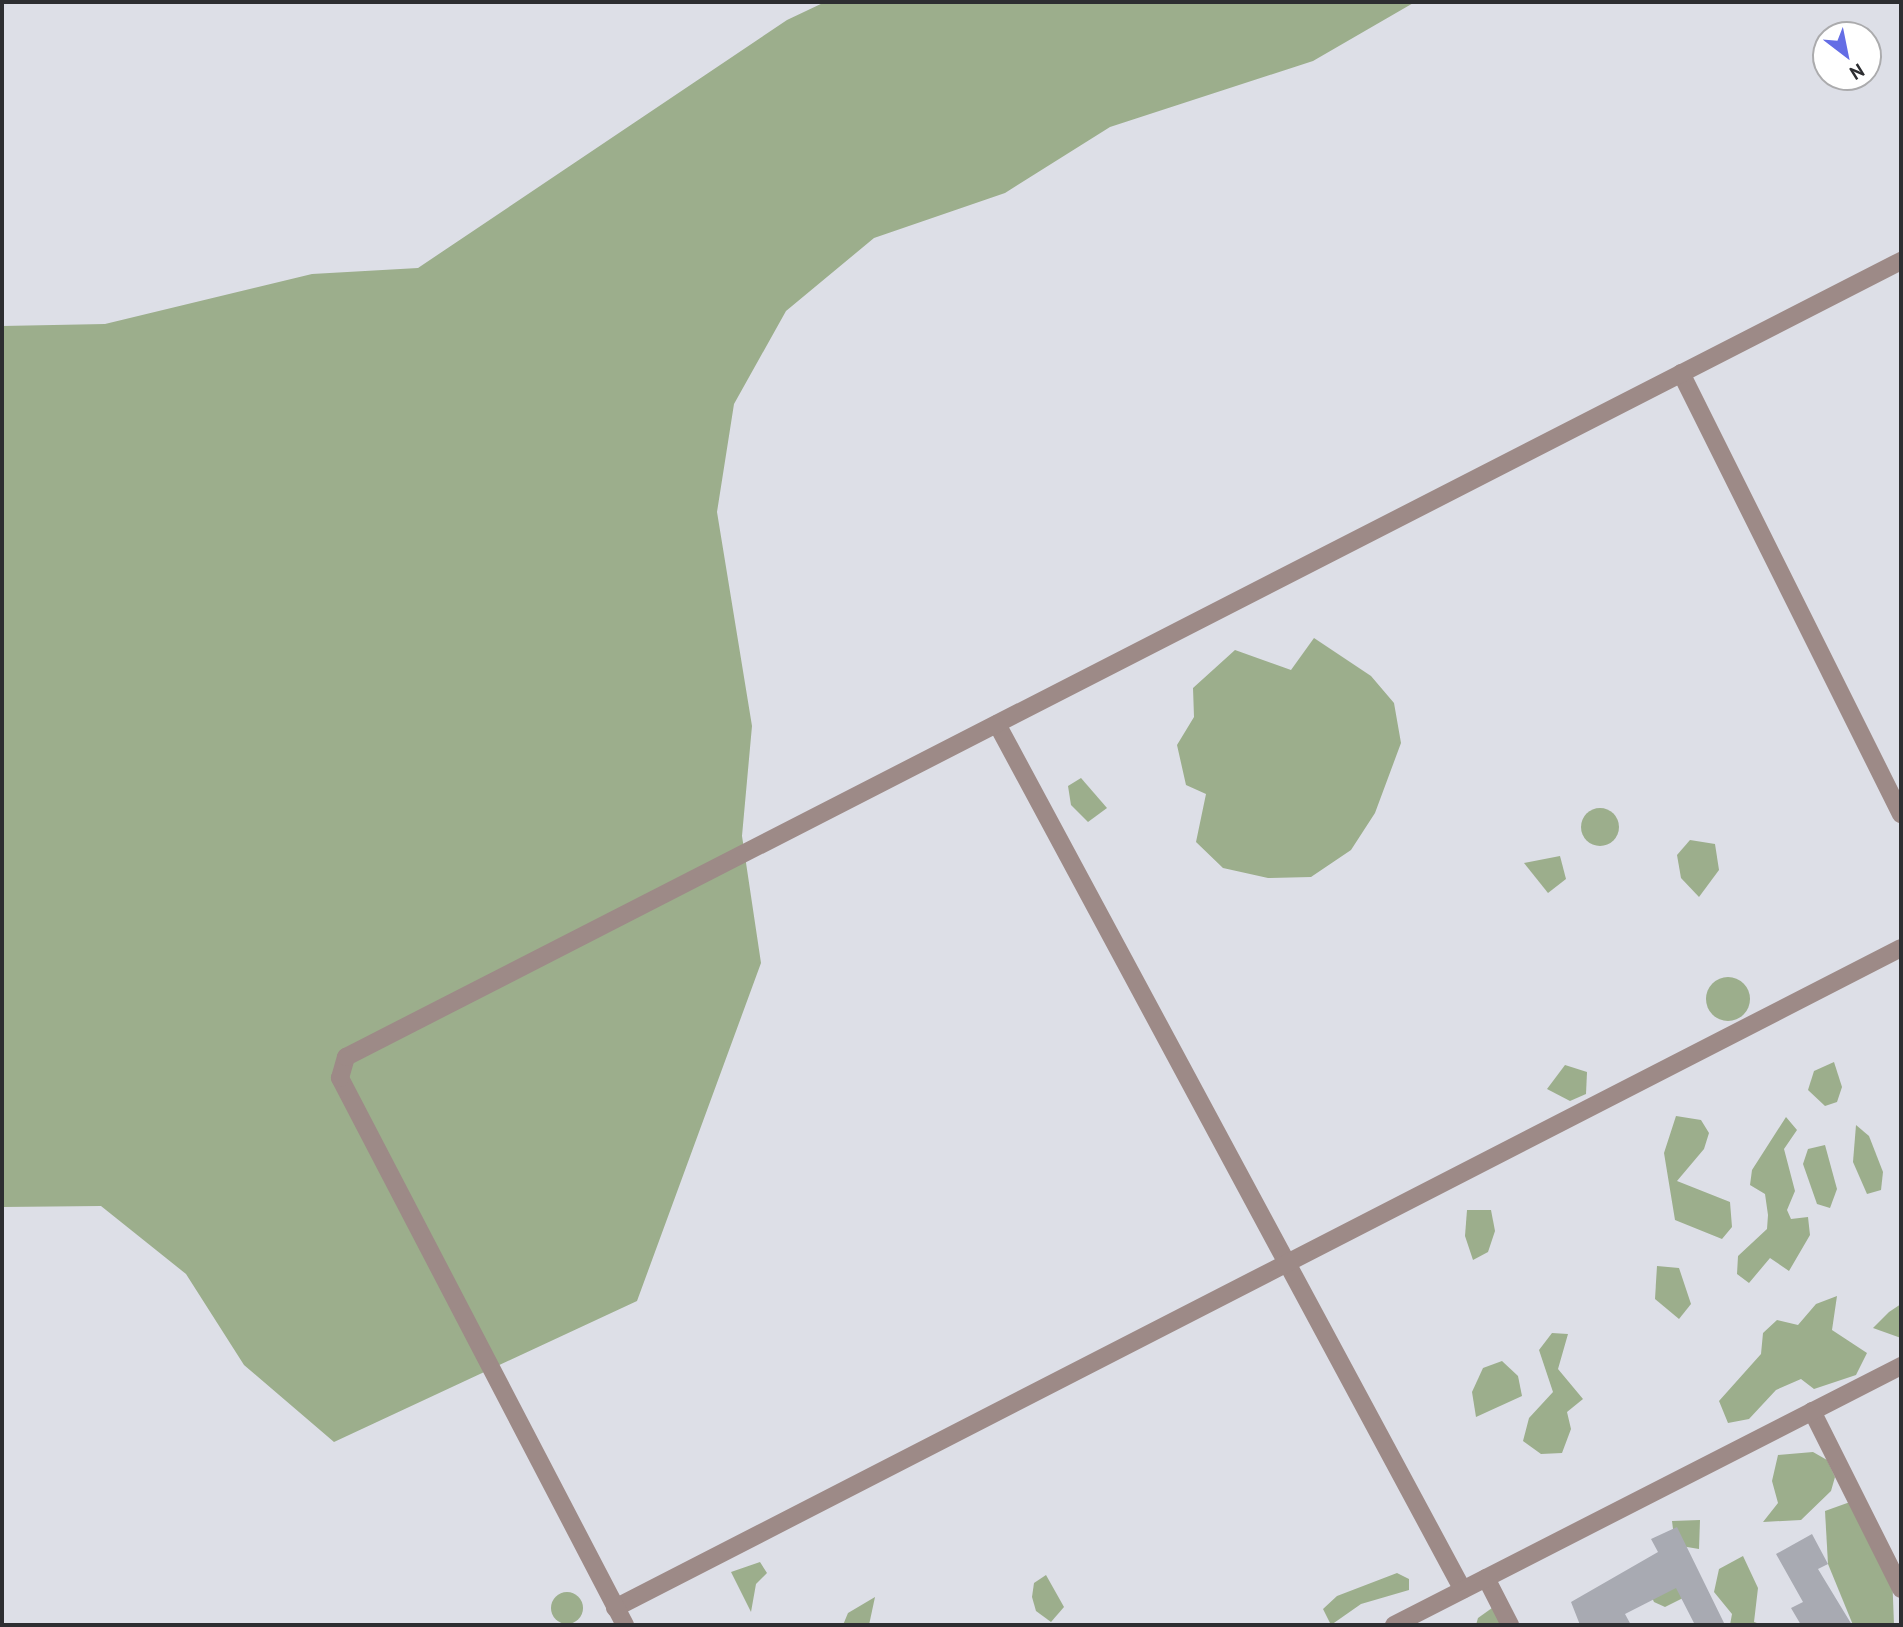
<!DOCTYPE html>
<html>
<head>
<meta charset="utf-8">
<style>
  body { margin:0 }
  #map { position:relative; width:1903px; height:1627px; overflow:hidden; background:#dddfe7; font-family:"PT Sans",sans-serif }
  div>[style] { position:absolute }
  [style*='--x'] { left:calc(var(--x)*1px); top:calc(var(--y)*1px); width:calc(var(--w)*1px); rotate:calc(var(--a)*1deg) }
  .forest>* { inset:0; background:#9cae8c }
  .round { border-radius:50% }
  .building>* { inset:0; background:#a8aab2 }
  .minor>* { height:18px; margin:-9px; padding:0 9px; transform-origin:9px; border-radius:9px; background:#9d8a87 }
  span { translate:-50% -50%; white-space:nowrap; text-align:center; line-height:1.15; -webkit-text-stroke:6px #fff; paint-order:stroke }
  .frame { position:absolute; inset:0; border:4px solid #2d2e31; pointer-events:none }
  .north { position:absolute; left:1812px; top:21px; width:70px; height:70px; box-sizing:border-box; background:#fff; border:2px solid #ababad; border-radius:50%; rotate:148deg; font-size:19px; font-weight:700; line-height:28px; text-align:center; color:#2d2e31 }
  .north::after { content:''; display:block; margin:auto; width:24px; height:32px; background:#646de5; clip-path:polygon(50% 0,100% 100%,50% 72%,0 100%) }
</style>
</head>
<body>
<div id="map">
  <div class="forest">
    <div style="clip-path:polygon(825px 2px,1415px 2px,1313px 61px,1110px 127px,1005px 193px,874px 238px,786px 311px,734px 404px,717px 512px,752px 726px,742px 836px,761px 963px,637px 1301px,334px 1442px,244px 1365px,186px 1274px,101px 1206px,2px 1207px,2px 326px,105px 324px,312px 274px,418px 268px,787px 20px)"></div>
    <div style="clip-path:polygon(1314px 638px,1371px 676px,1394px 703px,1401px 743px,1375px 813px,1351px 850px,1311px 877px,1268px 878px,1223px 868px,1196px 842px,1206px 794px,1186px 785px,1177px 745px,1194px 717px,1193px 688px,1235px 650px,1291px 670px)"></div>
    <div style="clip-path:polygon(1081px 778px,1107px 808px,1088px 822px,1071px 805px,1068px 786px)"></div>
    <div class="round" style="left:1581px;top:808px;width:38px;height:38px"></div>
    <div style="clip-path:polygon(1690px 840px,1715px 844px,1719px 870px,1699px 897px,1681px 878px,1677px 855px)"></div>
    <div style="clip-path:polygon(1560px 856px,1566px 879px,1548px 893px,1524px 863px)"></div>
    <div class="round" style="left:1706px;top:977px;width:44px;height:44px"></div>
    <div style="clip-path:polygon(1834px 1062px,1842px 1087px,1837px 1102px,1825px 1106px,1808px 1090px,1814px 1071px)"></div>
    <div style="clip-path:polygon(1565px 1065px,1587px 1072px,1586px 1094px,1570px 1101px,1547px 1089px)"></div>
    <div style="clip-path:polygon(1676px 1116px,1701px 1120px,1709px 1133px,1704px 1149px,1677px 1181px,1730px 1202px,1732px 1227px,1722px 1239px,1675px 1220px,1664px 1153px)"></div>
    <div style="clip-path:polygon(1786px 1117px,1797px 1130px,1784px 1149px,1795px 1191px,1787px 1210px,1791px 1219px,1808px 1217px,1810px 1235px,1789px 1271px,1770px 1258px,1749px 1283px,1737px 1274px,1738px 1256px,1767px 1229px,1768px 1215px,1765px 1194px,1750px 1185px,1752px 1170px)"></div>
    <div style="clip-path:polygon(1856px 1125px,1869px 1136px,1883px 1172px,1881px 1190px,1867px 1194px,1853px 1162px)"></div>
    <div style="clip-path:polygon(1825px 1145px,1837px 1189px,1830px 1208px,1817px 1204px,1803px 1164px,1808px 1149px)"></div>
    <div style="clip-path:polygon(1467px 1210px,1491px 1210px,1495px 1231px,1488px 1252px,1473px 1260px,1465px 1236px)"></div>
    <div style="clip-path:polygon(1657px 1266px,1679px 1268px,1691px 1304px,1679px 1319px,1655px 1299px)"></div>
    <div style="clip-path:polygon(1837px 1296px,1832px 1330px,1867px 1353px,1856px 1375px,1814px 1389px,1801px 1379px,1776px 1390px,1749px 1419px,1728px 1423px,1719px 1401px,1761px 1354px,1763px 1333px,1777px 1320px,1798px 1325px,1816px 1304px)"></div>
    <div style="clip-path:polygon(1901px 1304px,1901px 1338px,1873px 1328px,1889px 1312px)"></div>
    <div style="clip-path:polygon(1552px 1333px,1568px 1334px,1558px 1369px,1583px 1399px,1567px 1412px,1571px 1429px,1562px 1453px,1541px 1454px,1523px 1441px,1529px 1418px,1553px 1392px,1539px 1350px)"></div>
    <div style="clip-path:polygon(1502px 1361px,1518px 1376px,1522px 1396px,1476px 1417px,1472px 1392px,1483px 1368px)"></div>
    <div style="clip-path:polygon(1813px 1452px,1827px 1460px,1835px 1477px,1831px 1491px,1801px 1520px,1763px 1522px,1778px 1503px,1772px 1481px,1778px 1455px)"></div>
    <div style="clip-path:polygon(1850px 1502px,1892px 1572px,1894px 1625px,1853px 1625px,1828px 1564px,1825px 1511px)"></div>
    <div style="clip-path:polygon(1700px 1520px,1699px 1549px,1675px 1545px,1672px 1521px)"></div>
    <div style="clip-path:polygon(1743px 1556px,1758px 1588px,1754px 1622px,1763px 1625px,1730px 1625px,1732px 1614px,1714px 1592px,1719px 1569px)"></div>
    <div style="clip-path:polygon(760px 1562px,767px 1573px,756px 1584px,751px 1612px,731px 1572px)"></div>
    <div style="clip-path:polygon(1397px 1573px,1409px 1579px,1409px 1590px,1361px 1604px,1331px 1625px,1323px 1609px,1337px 1596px)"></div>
    <div style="clip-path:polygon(1046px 1575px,1064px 1607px,1051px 1622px,1036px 1611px,1032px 1597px,1034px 1583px)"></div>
    <div style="clip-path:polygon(1656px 1577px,1691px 1594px,1665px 1607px,1654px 1602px,1647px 1587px)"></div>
    <div class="round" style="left:551px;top:1592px;width:32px;height:32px"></div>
    <div style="clip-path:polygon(875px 1597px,869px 1625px,843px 1625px,848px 1613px)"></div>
    <div style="clip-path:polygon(1492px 1608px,1502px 1625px,1476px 1625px,1478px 1618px)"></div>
  </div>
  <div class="building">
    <div style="clip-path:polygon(1677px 1527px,1725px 1625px,1695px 1625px,1676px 1588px,1625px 1614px,1631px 1625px,1580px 1625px,1571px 1602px,1658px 1552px,1651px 1539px)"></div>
    <div style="clip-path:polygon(1812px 1534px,1828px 1564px,1818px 1569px,1852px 1625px,1801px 1625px,1791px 1608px,1803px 1602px,1776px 1554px)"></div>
  </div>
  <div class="minor">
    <div style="--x:1681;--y:373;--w:493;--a:63.5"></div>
    <div style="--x:997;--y:724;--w:983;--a:61.72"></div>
    <div style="--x:1812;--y:1411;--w:199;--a:63.4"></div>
    <div style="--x:1486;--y:1578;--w:53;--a:62.9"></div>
    <div style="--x:615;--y:1608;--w:1445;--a:-27.17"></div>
    <div style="--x:625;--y:1625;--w:617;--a:-117.52"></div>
    <div style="--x:340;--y:1078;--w:22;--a:-74"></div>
    <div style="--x:346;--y:1057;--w:1747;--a:-27.11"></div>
    <div style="--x:1394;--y:1625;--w:569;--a:-27.06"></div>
  </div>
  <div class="frame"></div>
  <div class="north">N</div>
</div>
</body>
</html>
